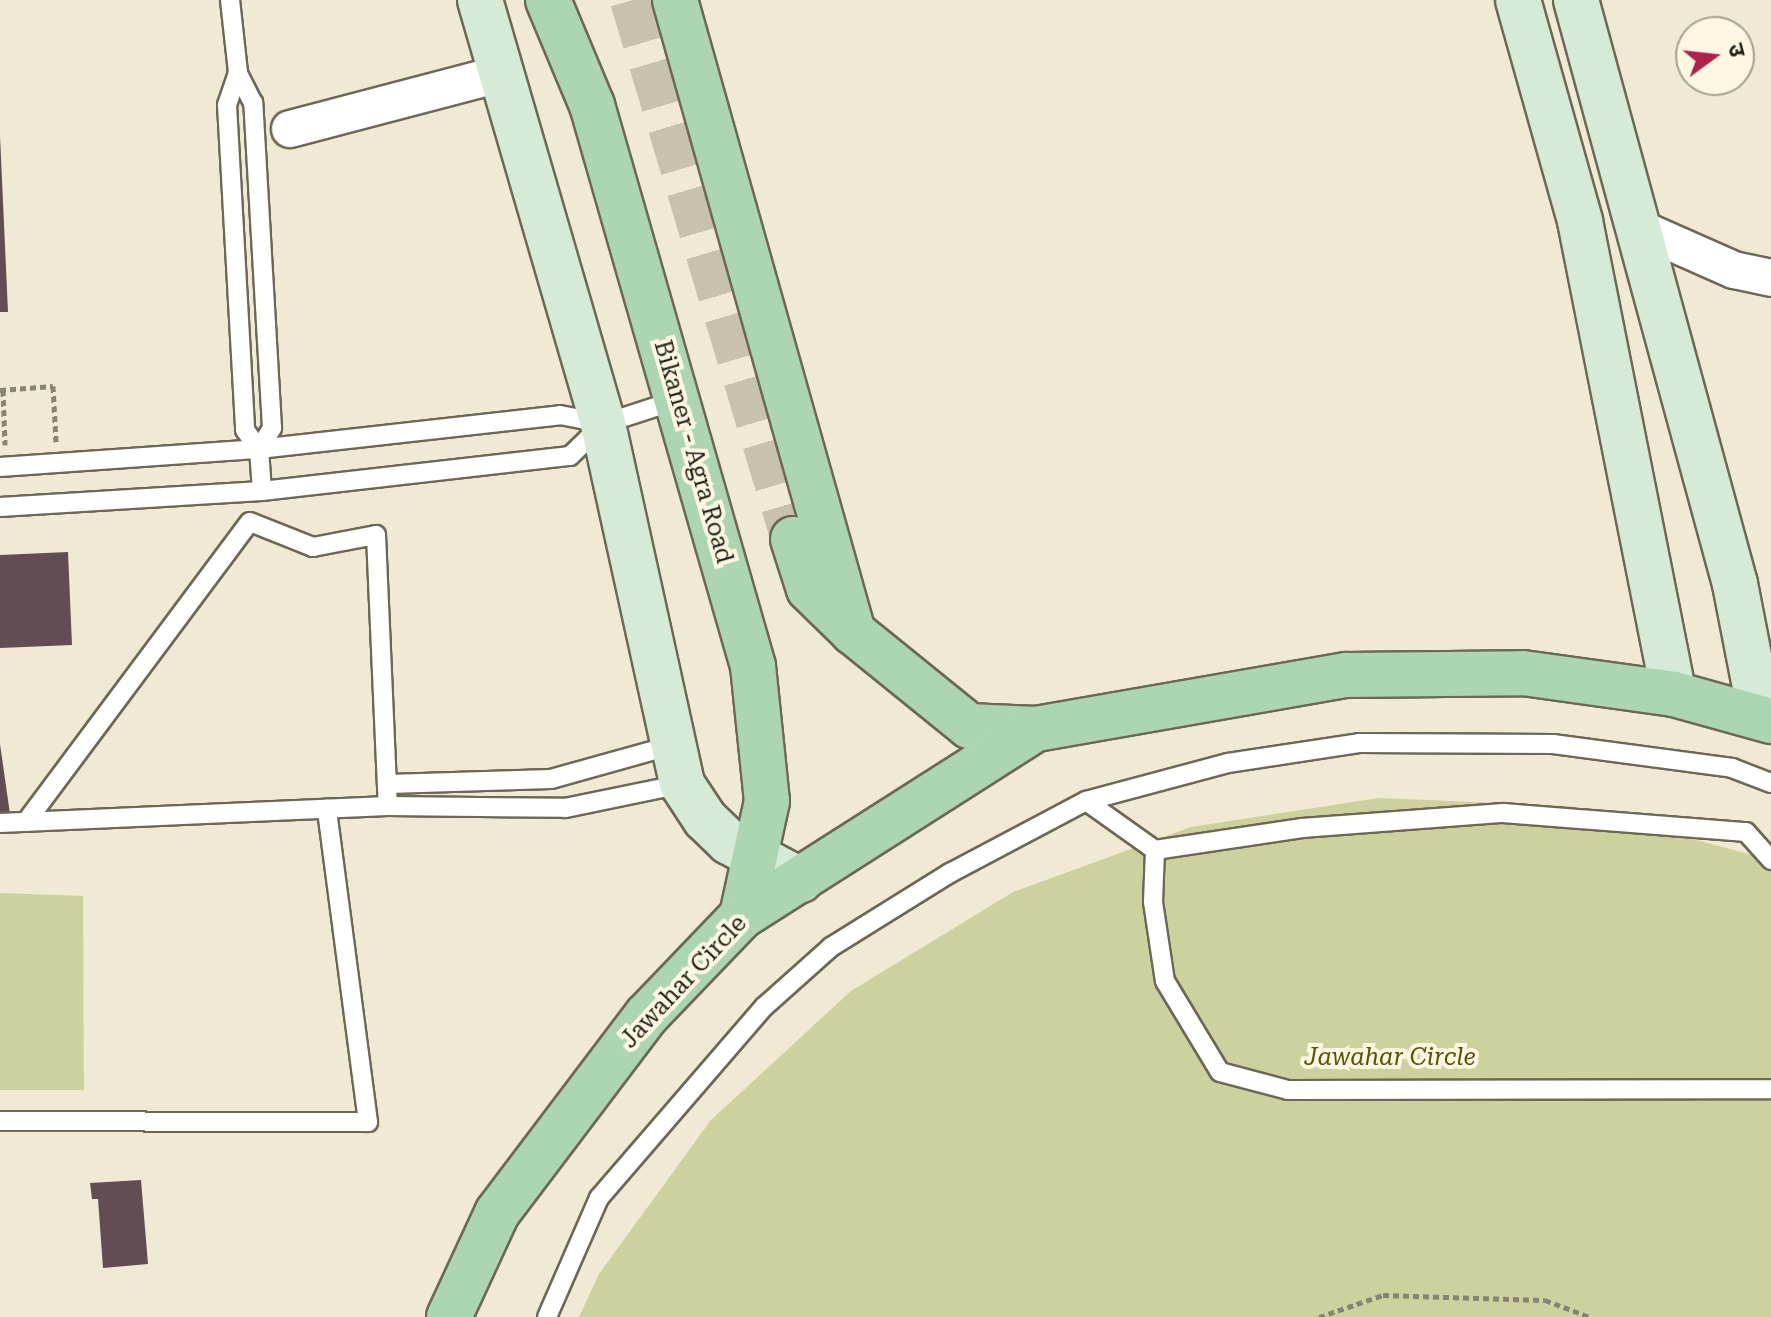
<!DOCTYPE html>
<html>
<head>
<meta charset="utf-8">
<style>
  body { margin:0 }
  #map { position:relative; width:1771px; height:1317px; overflow:hidden; background:#f0ead4; font-family:"Roboto Serif","Noto Sans Devanagari",serif }
  div>[style] { position:absolute }
  [style*='--x'] { left:calc(var(--x)*1px); top:calc(var(--y)*1px); width:calc(var(--w)*1px); rotate:calc(var(--a)*1deg) }
  .green>* { inset:0; background:#ccd19d }
  .building>* { inset:0; background:#624d54 }
  .primary-tunnel>* { height:44px; margin-top:-22px; transform-origin:0; background:repeating-linear-gradient(90deg,#c7c1ae 0 44px,transparent 0 66px) }
  .path>* { height:5px; margin-top:-2.5px; transform-origin:0; background:repeating-linear-gradient(90deg,#888375 0 6px,transparent 0 10px) }
  .roads { filter:drop-shadow(2px 0 #6d6855) drop-shadow(-2px 0 #6d6855) drop-shadow(0 2px #6d6855) drop-shadow(0 -2px #6d6855) }
  .lane>* { height:18px; margin:-9px; padding:0 9px; transform-origin:9px; border-radius:9px; background:#fff }
  .street>* { height:36px; margin:-18px; padding:0 18px; transform-origin:18px; border-radius:18px; background:#fff }
  .secondary>* { height:44px; margin:-22px; padding:0 22px; transform-origin:22px; border-radius:22px; background:#d6ead8 }
  .primary>* { height:44px; margin:-22px; padding:0 22px; transform-origin:22px; border-radius:22px; background:#acd6b1 }
  span { translate:-50% -50%; white-space:nowrap; text-align:center; line-height:1.15; -webkit-text-stroke:8px #fdf7e1; paint-order:stroke }
  .street-label { font-size:24px; color:#221f18 }
  .park-label { font-size:24px; color:#525509; font-style:italic }
  .north { position:absolute; left:1675px; top:16px; width:80px; height:80px; box-sizing:border-box; background:#fdf7e1; border:2px solid #a5a191; border-radius:50%; rotate:75deg; font-size:22px; font-weight:700; line-height:32px; text-align:center; color:#221f18 }
  .north::after { content:''; display:block; margin:auto; width:28px; height:36px; background:#b11f4b; clip-path:polygon(50% 0,100% 100%,50% 72%,0 100%) }
</style>
</head>
<body>
<div id="map">
  <div class="green">
    <div style="clip-path:polygon(1379px 798px,1569px 806px,1771px 860px,1771px 1317px,579px 1317px,599px 1274px,711px 1120px,851px 991px,1013px 892px,1191px 827px)"></div>
    <div style="clip-path:polygon(0 893px,83px 896px,84px 1090px,0 1090px)"></div>
  </div>
  <div class="building">
    <div style="clip-path:polygon(0 136px,8px 312px,0 312px)"></div>
    <div style="clip-path:polygon(68px 552px,72px 645px,0 648px,0 555px)"></div>
    <div style="clip-path:polygon(0 744px,10px 814px,0 815px)"></div>
    <div style="clip-path:polygon(141px 1180px,148px 1264px,103px 1268px,98px 1199px,92px 1199px,90px 1183px)"></div>
  </div>
  <div class="primary-tunnel">
    <div style="--x:632;--y:0;--w:563;--a:73.37"></div>
  </div>
  <div class="path">
    <div style="--x:0;--y:390;--w:53;--a:-4.3"></div>
    <div style="--x:53;--y:386;--w:56;--a:86.9"></div>
    <div style="--x:3;--y:390;--w:55;--a:87.9"></div>
    <div style="--x:1319;--y:1317;--w:68;--a:-19"></div>
    <div style="--x:1383;--y:1295;--w:162;--a:1.8"></div>
    <div style="--x:1545;--y:1300;--w:48;--a:20.7"></div>
  </div>
  <div class="roads">
    <div class="lane">
      <div style="--x:230;--y:0;--w:73;--a:83.7"></div>
      <div style="--x:259;--y:449;--w:25;--a:-58"></div>
      <div style="--x:272;--y:428;--w:326;--a:-93.3"></div>
      <div style="--x:253;--y:103;--w:34;--a:-117"></div>
      <div style="--x:238;--y:73;--w:34;--a:109"></div>
      <div style="--x:227;--y:105;--w:325;--a:86.8"></div>
      <div style="--x:245;--y:430;--w:24;--a:54"></div>
      <div style="--x:259;--y:449;--w:42;--a:85.9"></div>
      <div style="--x:0;--y:467;--w:260;--a:-4"></div>
      <div style="--x:259;--y:449;--w:303;--a:-6.4"></div>
      <div style="--x:560;--y:415;--w:43;--a:10.8"></div>
      <div style="--x:0;--y:507;--w:262;--a:-3.5"></div>
      <div style="--x:262;--y:491;--w:310;--a:-6.5"></div>
      <div style="--x:570;--y:456;--w:46;--a:-44.1"></div>
      <div style="--x:603;--y:424;--w:78;--a:-18"></div>
      <div style="--x:388;--y:784;--w:163;--a:-1.8"></div>
      <div style="--x:551;--y:779;--w:127;--a:-15.6"></div>
      <div style="--x:1086;--y:801;--w:85;--a:35.4"></div>
      <div style="--x:1155;--y:850;--w:149;--a:-8.5"></div>
      <div style="--x:1302;--y:828;--w:202;--a:-4.3"></div>
      <div style="--x:1503;--y:813;--w:244;--a:4.5"></div>
      <div style="--x:1746;--y:832;--w:38;--a:48"></div>
      <div style="--x:26;--y:822;--w:374;--a:-53.3"></div>
      <div style="--x:250;--y:522;--w:68;--a:21.6"></div>
      <div style="--x:313;--y:547;--w:64;--a:-10.8"></div>
      <div style="--x:376;--y:535;--w:271;--a:87.5"></div>
      <div style="--x:0;--y:823;--w:388;--a:-2.5"></div>
      <div style="--x:388;--y:806;--w:177;--a:0.6"></div>
      <div style="--x:565;--y:808;--w:119;--a:-11.6"></div>
      <div style="--x:1155;--y:850;--w:52;--a:92.2"></div>
      <div style="--x:1153;--y:902;--w:80;--a:81.4"></div>
      <div style="--x:1165;--y:981;--w:106;--a:58.9"></div>
      <div style="--x:1220;--y:1072;--w:70;--a:14.8"></div>
      <div style="--x:1288;--y:1090;--w:483;--a:-0.1"></div>
      <div style="--x:0;--y:1121;--w:368;--a:0.2"></div>
      <div style="--x:368;--y:1122;--w:316;--a:-97.5"></div>
      <div style="--x:547;--y:1317;--w:130;--a:-66.4"></div>
      <div style="--x:599;--y:1198;--w:254;--a:-49.2"></div>
      <div style="--x:765;--y:1006;--w:89;--a:-41.8"></div>
      <div style="--x:831;--y:947;--w:140;--a:-31.9"></div>
      <div style="--x:950;--y:873;--w:154;--a:-27.9"></div>
      <div style="--x:1086;--y:801;--w:147;--a:-15"></div>
      <div style="--x:1228;--y:763;--w:134;--a:-8.6"></div>
      <div style="--x:1360;--y:743;--w:193;--a:0.3"></div>
      <div style="--x:1553;--y:744;--w:181;--a:7.6"></div>
      <div style="--x:1732;--y:768;--w:42;--a:21"></div>
    </div>
    <div class="street">
      <div style="--x:290;--y:129;--w:216;--a:-14.7"></div>
      <div style="--x:1641;--y:229;--w:102;--a:23.8"></div>
      <div style="--x:1734;--y:270;--w:38;--a:12"></div>
    </div>
    <div class="secondary">
      <div style="--x:480;--y:0;--w:441;--a:73.8"></div>
      <div style="--x:603;--y:424;--w:369;--a:77.6"></div>
      <div style="--x:682;--y:784;--w:42;--a:56.7"></div>
      <div style="--x:705;--y:819;--w:33;--a:44"></div>
      <div style="--x:729;--y:842;--w:81;--a:28.2"></div>
      <div style="--x:1518;--y:0;--w:230;--a:74.3"></div>
      <div style="--x:1580;--y:221;--w:482;--a:78.8"></div>
      <div style="--x:1576;--y:0;--w:605;--a:74.77"></div>
      <div style="--x:1735;--y:584;--w:136;--a:79"></div>
    </div>
    <div class="primary">
      <div style="--x:548;--y:0;--w:114;--a:67.3"></div>
      <div style="--x:592;--y:105;--w:584;--a:73.99"></div>
      <div style="--x:753;--y:666;--w:136;--a:84.1"></div>
      <div style="--x:767;--y:801;--w:118;--a:102.3"></div>
      <div style="--x:675;--y:0;--w:657;--a:74.27"></div>
      <div style="--x:793;--y:539;--w:52;--a:72.3"></div>
      <div style="--x:809;--y:589;--w:62;--a:44.3"></div>
      <div style="--x:853;--y:632;--w:149;--a:39"></div>
      <div style="--x:969;--y:726;--w:67;--a:2.6"></div>
      <div style="--x:449;--y:1317;--w:115;--a:-65.2"></div>
      <div style="--x:497;--y:1213;--w:248;--a:-52.9"></div>
      <div style="--x:647;--y:1015;--w:137;--a:-46.2"></div>
      <div style="--x:742;--y:916;--w:348;--a:-32.5"></div>
      <div style="--x:1036;--y:729;--w:315;--a:-9.9"></div>
      <div style="--x:1346;--y:675;--w:177;--a:-0.6"></div>
      <div style="--x:1523;--y:673;--w:152;--a:7.9"></div>
      <div style="--x:1674;--y:694;--w:101;--a:15.6"></div>
    </div>
  </div>
  <div class="street-label">
    <span style="left:693px;top:452px;rotate:74deg">Bikaner - Agra Road</span>
    <span style="left:684px;top:982px;rotate:-47deg">Jawahar Circle</span>
  </div>
  <div class="park-label">
    <span style="left:1390px;top:1058px">Jawahar Circle</span>
  </div>
  <div class="north">उ</div>
</div>
</body>
</html>
